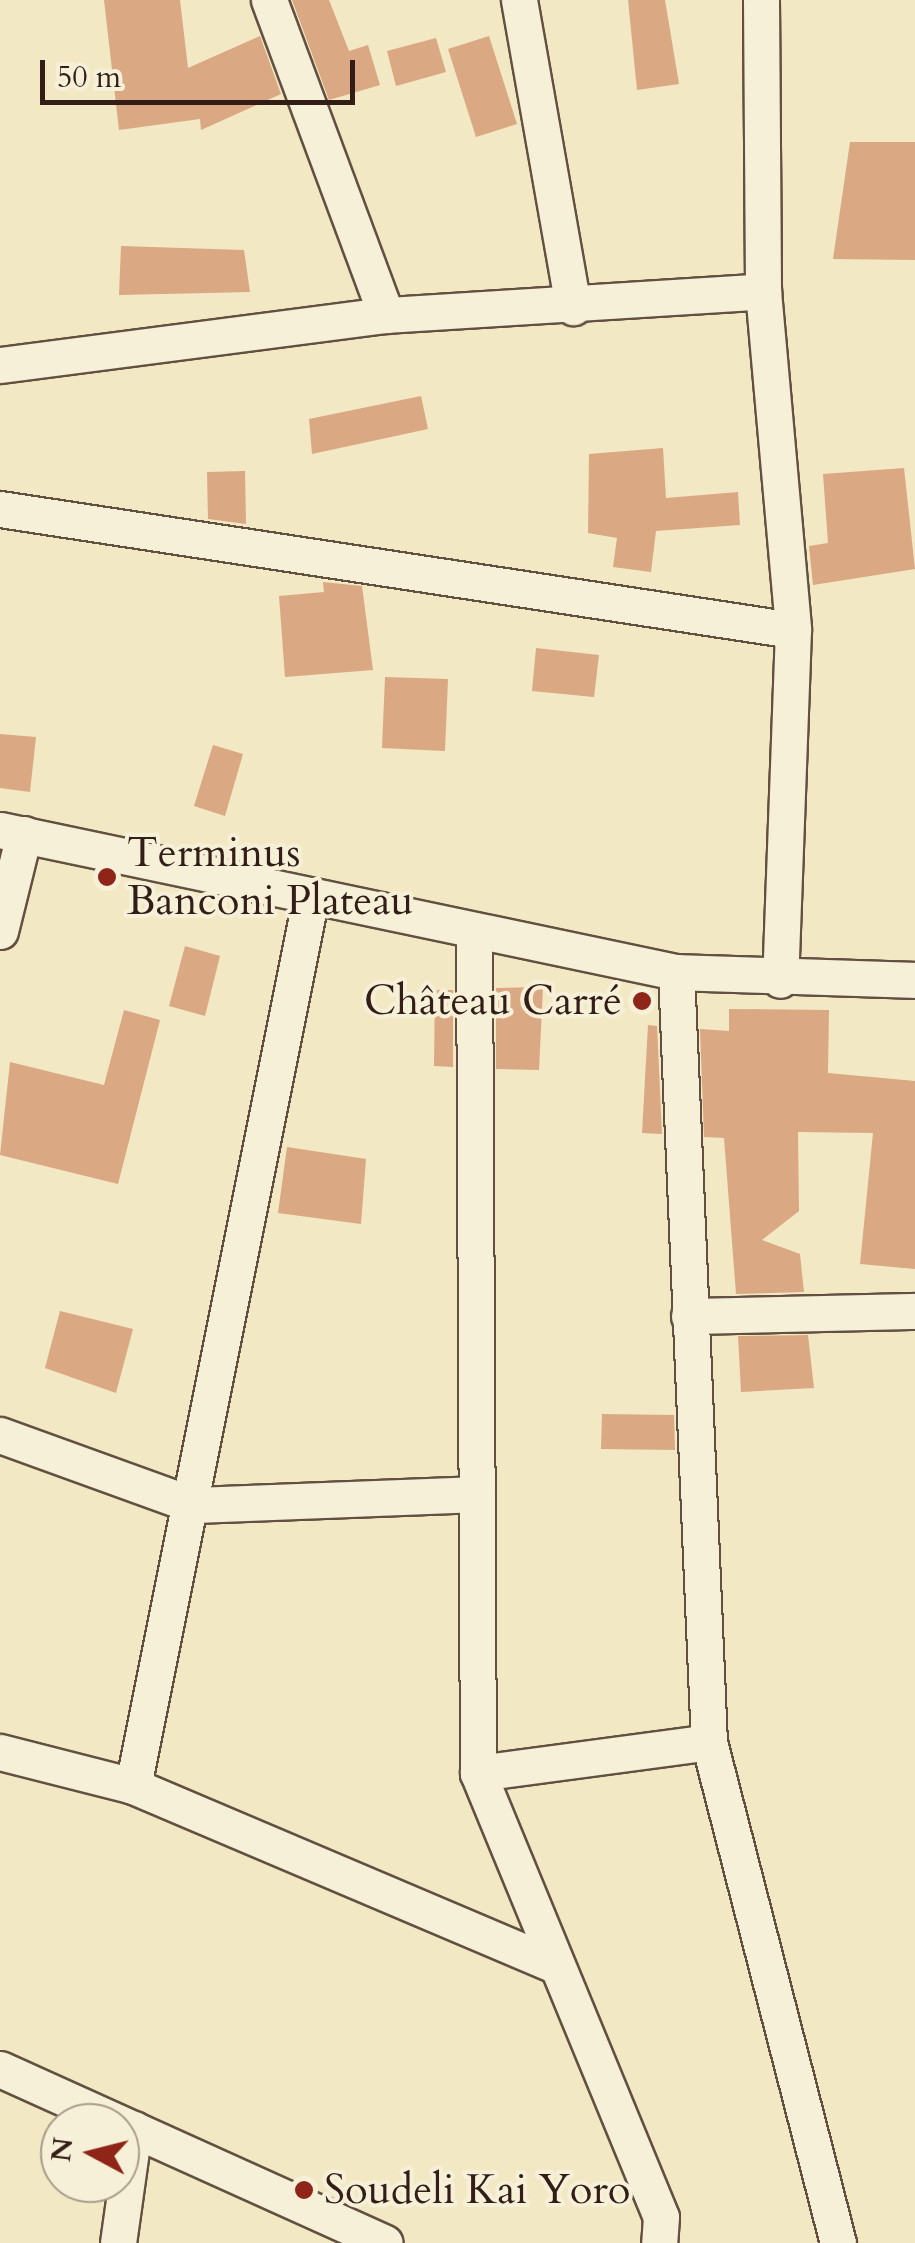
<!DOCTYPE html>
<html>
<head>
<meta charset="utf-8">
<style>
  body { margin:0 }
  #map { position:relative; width:915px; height:2243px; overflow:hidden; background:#f2e8c3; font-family:Cardo,serif }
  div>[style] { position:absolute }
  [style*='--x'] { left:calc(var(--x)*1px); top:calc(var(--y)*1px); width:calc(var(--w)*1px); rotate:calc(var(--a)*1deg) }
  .building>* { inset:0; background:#daa883 }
  .roads { filter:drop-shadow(2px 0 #625041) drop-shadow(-2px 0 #625041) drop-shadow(0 2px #625041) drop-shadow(0 -2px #625041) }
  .street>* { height:35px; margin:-17.5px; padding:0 17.5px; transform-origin:17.5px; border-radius:17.5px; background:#f7f0d8 }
  .dots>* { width:28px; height:28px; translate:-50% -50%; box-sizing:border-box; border:5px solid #f7f0d8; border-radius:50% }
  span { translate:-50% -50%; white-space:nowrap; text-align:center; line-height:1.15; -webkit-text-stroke:8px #f7f0d8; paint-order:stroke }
  .poi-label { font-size:42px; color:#321e16 }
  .left { translate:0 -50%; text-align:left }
  .right { translate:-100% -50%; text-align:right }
  .north { position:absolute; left:40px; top:2103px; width:100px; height:100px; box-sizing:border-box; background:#f7f0d8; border:2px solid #a89c8a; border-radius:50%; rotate:277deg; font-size:28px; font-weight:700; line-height:40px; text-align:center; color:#321e16 }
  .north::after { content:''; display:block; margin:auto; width:35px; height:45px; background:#8f2418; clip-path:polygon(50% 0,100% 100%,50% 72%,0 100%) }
  .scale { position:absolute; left:40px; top:60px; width:315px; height:45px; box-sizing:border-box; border:5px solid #321e16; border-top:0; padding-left:12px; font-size:30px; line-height:35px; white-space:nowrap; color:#321e16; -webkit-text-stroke:8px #f7f0d8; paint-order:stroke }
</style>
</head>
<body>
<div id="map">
  <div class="building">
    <div style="clip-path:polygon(104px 0,180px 0,188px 68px,260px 36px,281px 94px,201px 130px,200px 119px,119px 130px)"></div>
    <div style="clip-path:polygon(292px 0,329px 0,349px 51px,368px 45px,380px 85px,329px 100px)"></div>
    <div style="clip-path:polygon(628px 0,665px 0,679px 84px,637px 90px)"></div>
    <div style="clip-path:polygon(489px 36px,517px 124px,476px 137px,448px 49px)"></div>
    <div style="clip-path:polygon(436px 38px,446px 72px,396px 86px,387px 51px)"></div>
    <div style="clip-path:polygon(850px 142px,915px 142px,915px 260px,833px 259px)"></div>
    <div style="clip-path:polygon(121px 246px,244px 250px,250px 292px,119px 295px)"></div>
    <div style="clip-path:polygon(421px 396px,428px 429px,312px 454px,309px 419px)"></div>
    <div style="clip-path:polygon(663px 448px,666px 498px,738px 492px,740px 525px,656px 531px,651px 572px,613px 567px,617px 538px,588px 533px,589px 454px)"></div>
    <div style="clip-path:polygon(904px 468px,915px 569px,813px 585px,809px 546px,828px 543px,823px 474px)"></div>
    <div style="clip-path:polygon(245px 471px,246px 524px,208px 519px,207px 472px)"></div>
    <div style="clip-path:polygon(323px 582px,362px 586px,373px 670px,285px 677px,279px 596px,324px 592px)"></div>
    <div style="clip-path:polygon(536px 648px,599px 655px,594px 697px,532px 691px)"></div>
    <div style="clip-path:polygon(385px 677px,448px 679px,445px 751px,382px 748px)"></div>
    <div style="clip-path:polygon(0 734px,36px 737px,30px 792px,0 788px)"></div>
    <div style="clip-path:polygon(213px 745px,243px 754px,225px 816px,194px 806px)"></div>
    <div style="clip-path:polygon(185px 946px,220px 956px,205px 1016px,169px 1006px)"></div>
    <div style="clip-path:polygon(543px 987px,539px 1070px,496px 1069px,496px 988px)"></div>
    <div style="clip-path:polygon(435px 990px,453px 990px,453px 1067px,434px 1066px)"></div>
    <div style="clip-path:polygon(729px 1009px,829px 1010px,828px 1073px,915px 1081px,915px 1269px,860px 1264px,873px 1133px,798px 1132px,799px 1211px,762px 1240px,800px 1254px,804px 1292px,736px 1294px,724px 1138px,704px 1137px,700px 1029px,729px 1031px)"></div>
    <div style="clip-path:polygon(124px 1010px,160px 1020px,118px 1184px,0 1155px,10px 1062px,104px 1085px)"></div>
    <div style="clip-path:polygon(648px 1025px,657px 1026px,662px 1134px,642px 1133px)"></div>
    <div style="clip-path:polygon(287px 1147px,366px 1159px,361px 1224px,278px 1213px)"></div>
    <div style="clip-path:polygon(60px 1311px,133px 1329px,116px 1393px,45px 1368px)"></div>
    <div style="clip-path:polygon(808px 1335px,814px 1388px,741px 1392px,738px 1336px)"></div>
    <div style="clip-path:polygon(602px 1414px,674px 1415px,675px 1450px,601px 1449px)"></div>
  </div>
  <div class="roads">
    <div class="street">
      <div style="--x:269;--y:0;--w:336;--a:69.6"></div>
      <div style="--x:519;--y:0;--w:312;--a:80"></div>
      <div style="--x:761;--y:0;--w:291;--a:89.6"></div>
      <div style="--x:763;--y:291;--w:340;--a:84.9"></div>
      <div style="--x:793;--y:630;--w:350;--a:92.1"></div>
      <div style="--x:0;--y:365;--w:389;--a:-7.4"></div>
      <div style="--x:386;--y:315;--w:378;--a:-3.6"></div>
      <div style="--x:0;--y:509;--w:802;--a:8.68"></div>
      <div style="--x:0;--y:830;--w:691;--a:11.86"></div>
      <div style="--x:676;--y:972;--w:239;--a:1.9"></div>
      <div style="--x:0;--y:931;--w:100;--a:-76.1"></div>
      <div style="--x:474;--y:934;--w:839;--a:89.73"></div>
      <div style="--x:478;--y:1773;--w:480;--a:67.6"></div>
      <div style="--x:661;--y:2217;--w:26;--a:94"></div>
      <div style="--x:676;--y:972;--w:771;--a:87.55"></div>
      <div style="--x:709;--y:1742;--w:517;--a:75.56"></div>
      <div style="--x:689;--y:1316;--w:226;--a:-1.3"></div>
      <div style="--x:0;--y:1435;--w:205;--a:19.9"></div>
      <div style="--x:193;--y:1505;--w:282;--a:-2.2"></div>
      <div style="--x:0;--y:1752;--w:137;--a:14.3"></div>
      <div style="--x:133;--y:1786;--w:455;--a:23"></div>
      <div style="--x:478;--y:1773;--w:233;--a:-7.6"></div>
      <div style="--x:133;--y:1786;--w:908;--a:-78.69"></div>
      <div style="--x:0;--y:2069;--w:422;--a:24.3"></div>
      <div style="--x:118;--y:2243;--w:115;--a:-82"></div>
    </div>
  </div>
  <div class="dots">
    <div style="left:107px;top:877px;background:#8f2418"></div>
    <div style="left:642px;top:1001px;background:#8f2418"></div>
    <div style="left:304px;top:2190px;background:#8f2418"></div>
  </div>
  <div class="poi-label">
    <span class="left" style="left:127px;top:877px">Terminus<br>Banconi Plateau</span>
    <span class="right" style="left:622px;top:1001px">Château Carré</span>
    <span class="left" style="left:324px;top:2190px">Soudeli Kai Yoro</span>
  </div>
  <div class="north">N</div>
  <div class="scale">50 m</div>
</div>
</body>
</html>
